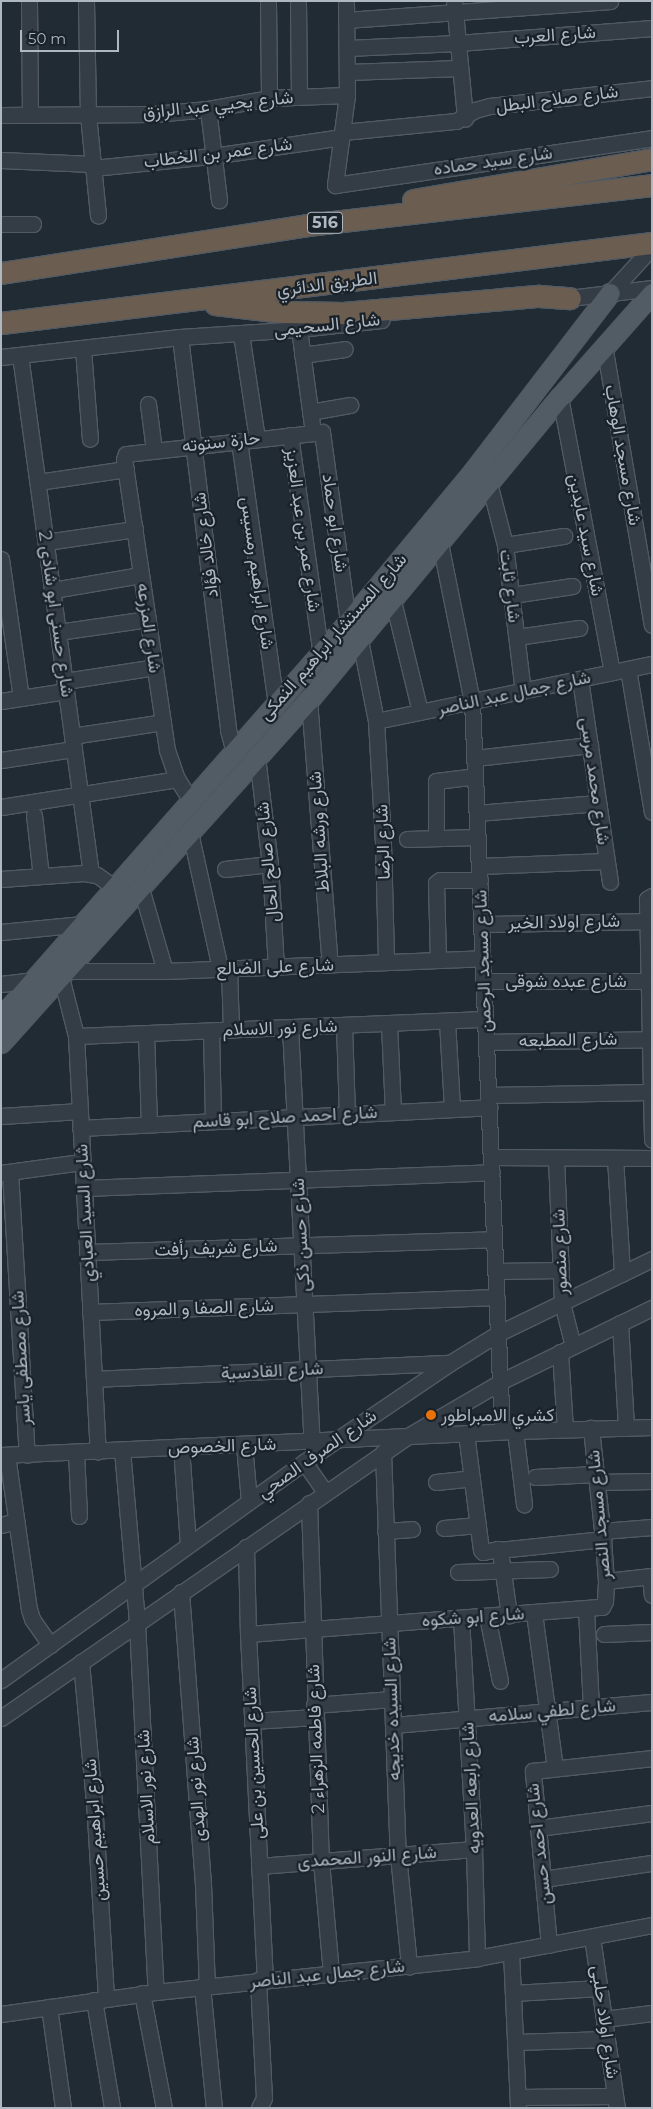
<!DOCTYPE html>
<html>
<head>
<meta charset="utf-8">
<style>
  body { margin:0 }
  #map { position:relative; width:653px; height:2109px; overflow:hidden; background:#212b34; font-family:Montserrat,Vazirmatn,sans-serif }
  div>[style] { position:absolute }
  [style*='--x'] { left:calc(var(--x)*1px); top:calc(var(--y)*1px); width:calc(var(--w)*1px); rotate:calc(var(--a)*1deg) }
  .roads { filter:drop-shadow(1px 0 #515a63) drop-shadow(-1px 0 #515a63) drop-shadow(0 1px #515a63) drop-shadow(0 -1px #515a63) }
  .minor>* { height:15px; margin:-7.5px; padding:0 7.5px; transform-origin:7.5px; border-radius:7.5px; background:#343c45 }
  .major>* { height:19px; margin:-9.5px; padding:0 9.5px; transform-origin:9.5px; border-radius:9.5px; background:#525c65 }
  .highway>* { height:21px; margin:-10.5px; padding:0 10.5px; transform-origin:10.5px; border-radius:10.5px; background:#6b5e51 }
  .dots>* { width:14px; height:14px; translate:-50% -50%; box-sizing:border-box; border:2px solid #192129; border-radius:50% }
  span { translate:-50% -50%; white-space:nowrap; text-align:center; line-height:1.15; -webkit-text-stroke:4.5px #192129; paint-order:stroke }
  .shield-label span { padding:1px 4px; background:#192129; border:1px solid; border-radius:4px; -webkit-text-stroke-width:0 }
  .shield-label { font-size:16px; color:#aeb7c2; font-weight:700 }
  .street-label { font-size:18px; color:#aeb7c2 }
  .poi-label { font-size:18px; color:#aeb7c2 }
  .left { translate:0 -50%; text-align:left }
  .frame { position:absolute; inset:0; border:2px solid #aeb7c2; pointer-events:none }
  .scale { position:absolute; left:20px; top:30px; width:99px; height:22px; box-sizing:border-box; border:2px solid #aeb7c2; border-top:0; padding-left:6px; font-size:15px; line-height:18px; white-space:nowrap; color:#aeb7c2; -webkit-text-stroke:4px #192129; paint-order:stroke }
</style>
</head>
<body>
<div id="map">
  <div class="roads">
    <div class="minor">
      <div style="--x:29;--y:1;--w:114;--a:89.5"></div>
      <div style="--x:86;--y:1;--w:114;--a:89"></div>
      <div style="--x:88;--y:115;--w:101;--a:84.3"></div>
      <div style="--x:268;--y:1;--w:97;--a:89.4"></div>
      <div style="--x:298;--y:1;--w:95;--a:89.4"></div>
      <div style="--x:346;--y:1;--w:94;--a:89.4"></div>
      <div style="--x:347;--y:95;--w:91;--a:97.6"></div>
      <div style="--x:335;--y:185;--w:320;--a:-8.4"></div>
      <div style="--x:454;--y:1;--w:118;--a:84.6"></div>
      <div style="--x:346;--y:20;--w:265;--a:-4.1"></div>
      <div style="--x:347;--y:48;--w:111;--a:-2.6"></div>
      <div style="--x:458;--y:43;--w:195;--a:-4.4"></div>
      <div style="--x:347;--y:72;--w:113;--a:-2"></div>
      <div style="--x:208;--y:109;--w:92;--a:83.1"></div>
      <div style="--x:1;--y:115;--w:153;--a:-0.4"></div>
      <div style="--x:154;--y:114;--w:54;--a:-5.3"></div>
      <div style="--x:208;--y:109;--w:62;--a:-10.2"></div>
      <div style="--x:269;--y:98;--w:78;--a:-2.2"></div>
      <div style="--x:343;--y:132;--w:114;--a:-5.6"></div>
      <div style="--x:456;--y:121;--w:22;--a:-30"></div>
      <div style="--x:475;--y:110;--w:16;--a:-15"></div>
      <div style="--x:490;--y:106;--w:163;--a:-6.3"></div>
      <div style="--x:1;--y:160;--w:91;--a:2.5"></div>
      <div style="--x:93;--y:168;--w:120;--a:-5.8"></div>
      <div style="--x:212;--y:156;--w:131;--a:-8.3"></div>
      <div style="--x:1;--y:224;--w:32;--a:0"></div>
      <div style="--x:610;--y:293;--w:62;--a:-47.6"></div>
      <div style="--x:561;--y:299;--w:92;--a:-6.9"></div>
      <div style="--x:299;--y:329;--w:104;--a:82.3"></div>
      <div style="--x:241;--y:334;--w:106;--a:81.3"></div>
      <div style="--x:180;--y:337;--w:396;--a:83"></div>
      <div style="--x:228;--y:730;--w:23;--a:75"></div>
      <div style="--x:604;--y:345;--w:284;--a:80.3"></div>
      <div style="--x:83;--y:349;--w:90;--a:85.6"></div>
      <div style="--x:20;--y:355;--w:524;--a:82.21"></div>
      <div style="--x:302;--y:355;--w:43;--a:-7.9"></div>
      <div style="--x:1;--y:357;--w:180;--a:-6.4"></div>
      <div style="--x:180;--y:337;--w:119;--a:-3.8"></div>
      <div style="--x:299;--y:329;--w:83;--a:-6.2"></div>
      <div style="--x:560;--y:397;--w:280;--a:79.3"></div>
      <div style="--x:148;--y:404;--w:46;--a:82.6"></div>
      <div style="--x:310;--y:412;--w:41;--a:-9.9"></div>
      <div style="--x:290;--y:435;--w:222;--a:82"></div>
      <div style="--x:239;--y:441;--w:267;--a:82"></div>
      <div style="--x:38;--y:482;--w:89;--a:-8.4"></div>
      <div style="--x:489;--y:483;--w:64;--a:75.5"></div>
      <div style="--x:505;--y:545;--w:147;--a:83"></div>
      <div style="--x:46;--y:542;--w:90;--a:-8.3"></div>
      <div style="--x:440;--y:543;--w:161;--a:78.6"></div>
      <div style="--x:472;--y:701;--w:731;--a:87.65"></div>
      <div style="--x:505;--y:545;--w:60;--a:-8.7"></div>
      <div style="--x:1;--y:559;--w:140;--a:81.8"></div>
      <div style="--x:53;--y:590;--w:89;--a:-9.7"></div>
      <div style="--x:512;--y:595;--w:61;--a:-8.5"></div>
      <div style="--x:393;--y:601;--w:114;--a:76.3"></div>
      <div style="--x:58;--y:632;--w:91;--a:-8.2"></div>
      <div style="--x:517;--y:637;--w:63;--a:-8.3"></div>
      <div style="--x:360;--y:640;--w:83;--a:78.8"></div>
      <div style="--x:376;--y:721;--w:123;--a:86.7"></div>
      <div style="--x:383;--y:844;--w:118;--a:88.5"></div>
      <div style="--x:628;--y:669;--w:145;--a:80.5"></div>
      <div style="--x:580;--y:679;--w:205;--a:81.6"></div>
      <div style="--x:65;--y:681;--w:91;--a:-8.8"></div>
      <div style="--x:309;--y:700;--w:265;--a:85.5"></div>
      <div style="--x:1;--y:701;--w:66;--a:-8.7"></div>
      <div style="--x:376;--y:721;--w:282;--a:-11.7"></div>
      <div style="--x:72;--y:736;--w:92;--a:-8.7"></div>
      <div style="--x:257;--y:757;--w:108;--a:83.1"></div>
      <div style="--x:270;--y:864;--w:103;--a:86.7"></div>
      <div style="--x:475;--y:758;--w:116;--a:-6.4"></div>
      <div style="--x:1;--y:760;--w:74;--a:-8.6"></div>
      <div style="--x:191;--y:801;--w:26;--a:-122"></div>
      <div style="--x:177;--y:779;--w:31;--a:-109"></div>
      <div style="--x:167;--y:750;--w:294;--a:-98.4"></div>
      <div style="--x:124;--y:459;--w:5;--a:-68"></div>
      <div style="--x:126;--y:454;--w:197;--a:-6.4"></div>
      <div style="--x:322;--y:432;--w:192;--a:82.2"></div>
      <div style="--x:1;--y:807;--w:178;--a:-9"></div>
      <div style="--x:477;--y:813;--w:121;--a:-4.7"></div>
      <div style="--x:34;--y:815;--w:61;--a:83.5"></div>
      <div style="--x:190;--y:832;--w:140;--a:77.6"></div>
      <div style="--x:436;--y:838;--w:57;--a:-90"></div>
      <div style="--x:436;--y:781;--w:39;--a:-7"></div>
      <div style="--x:407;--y:839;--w:71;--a:-1.6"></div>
      <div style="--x:479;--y:866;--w:127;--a:-2.3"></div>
      <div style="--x:225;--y:869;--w:45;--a:-6.3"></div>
      <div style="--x:1;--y:879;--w:83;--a:-4.1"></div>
      <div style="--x:84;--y:873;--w:13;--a:9"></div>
      <div style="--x:97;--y:875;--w:22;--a:36"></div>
      <div style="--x:141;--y:888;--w:86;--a:73.9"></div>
      <div style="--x:652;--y:896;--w:6;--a:149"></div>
      <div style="--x:647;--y:899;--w:241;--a:88.8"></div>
      <div style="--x:481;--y:924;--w:166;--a:-1"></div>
      <div style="--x:1;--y:932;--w:82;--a:-5.6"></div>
      <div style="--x:438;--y:960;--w:77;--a:-91.5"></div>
      <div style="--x:436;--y:883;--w:5;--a:-37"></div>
      <div style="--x:440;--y:880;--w:40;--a:0"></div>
      <div style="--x:229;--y:969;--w:61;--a:88.1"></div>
      <div style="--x:67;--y:971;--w:98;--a:0"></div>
      <div style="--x:165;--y:971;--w:318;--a:-2.3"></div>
      <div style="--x:61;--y:977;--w:61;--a:75.7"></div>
      <div style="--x:76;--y:1036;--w:416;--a:87"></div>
      <div style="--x:484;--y:981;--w:165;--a:0"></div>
      <div style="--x:1;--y:984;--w:32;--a:-7"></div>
      <div style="--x:447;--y:1021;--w:88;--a:86.7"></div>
      <div style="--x:389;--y:1024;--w:88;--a:87.4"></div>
      <div style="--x:344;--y:1025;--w:89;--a:88.1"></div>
      <div style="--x:290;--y:1028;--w:415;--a:87"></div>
      <div style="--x:211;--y:1031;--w:90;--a:88.7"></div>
      <div style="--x:146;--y:1034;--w:90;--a:88.1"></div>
      <div style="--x:76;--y:1036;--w:409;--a:-2.4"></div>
      <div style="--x:486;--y:1042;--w:164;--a:-1"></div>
      <div style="--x:489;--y:1095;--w:162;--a:-1.1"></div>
      <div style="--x:1;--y:1116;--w:79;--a:-3.6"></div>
      <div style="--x:80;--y:1128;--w:410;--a:-2.9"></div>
      <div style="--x:491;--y:1157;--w:161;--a:0.4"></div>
      <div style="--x:556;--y:1158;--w:145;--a:87.6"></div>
      <div style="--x:562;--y:1303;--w:44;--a:75.7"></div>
      <div style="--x:615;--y:1158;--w:116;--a:86.5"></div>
      <div style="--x:10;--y:1172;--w:283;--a:86.6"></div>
      <div style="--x:1;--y:1173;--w:81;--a:-7.8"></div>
      <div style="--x:84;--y:1188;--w:408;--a:-2.2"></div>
      <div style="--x:87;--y:1252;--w:407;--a:-1.8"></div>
      <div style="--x:496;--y:1271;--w:65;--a:-0.9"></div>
      <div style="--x:90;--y:1312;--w:407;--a:-2.1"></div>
      <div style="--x:620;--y:1323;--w:105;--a:86.7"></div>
      <div style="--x:560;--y:1352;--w:77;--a:86.3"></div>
      <div style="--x:94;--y:1379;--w:355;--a:-2.6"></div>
      <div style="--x:515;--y:1431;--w:74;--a:83"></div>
      <div style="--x:466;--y:1433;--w:118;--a:82.7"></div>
      <div style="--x:481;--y:1550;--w:3;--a:45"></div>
      <div style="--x:483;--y:1552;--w:15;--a:-11"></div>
      <div style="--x:498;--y:1549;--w:3;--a:45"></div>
      <div style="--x:500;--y:1551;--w:65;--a:82"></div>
      <div style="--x:244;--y:1445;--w:56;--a:84.9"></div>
      <div style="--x:181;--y:1447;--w:98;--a:85.9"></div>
      <div style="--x:122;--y:1450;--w:174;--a:85"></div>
      <div style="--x:137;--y:1623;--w:369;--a:87.1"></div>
      <div style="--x:76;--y:1452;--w:64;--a:87.3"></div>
      <div style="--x:383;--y:1452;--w:403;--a:87.9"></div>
      <div style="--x:398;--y:1855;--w:112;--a:84.3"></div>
      <div style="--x:1;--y:1455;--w:515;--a:-2.67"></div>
      <div style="--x:515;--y:1431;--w:137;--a:-1.7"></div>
      <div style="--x:7;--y:1455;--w:156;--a:81.9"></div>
      <div style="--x:29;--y:1609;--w:10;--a:73"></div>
      <div style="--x:32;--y:1619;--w:32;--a:55"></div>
      <div style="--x:304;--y:1462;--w:37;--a:55"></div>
      <div style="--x:535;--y:1477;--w:61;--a:-2.8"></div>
      <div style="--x:436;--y:1482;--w:36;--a:-6"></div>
      <div style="--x:597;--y:1482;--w:55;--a:-1"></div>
      <div style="--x:309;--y:1503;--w:358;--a:88.1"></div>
      <div style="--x:321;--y:1861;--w:113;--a:84.9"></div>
      <div style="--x:1;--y:1525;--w:16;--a:-15"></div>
      <div style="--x:444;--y:1528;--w:34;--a:-5"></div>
      <div style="--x:385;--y:1531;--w:27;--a:-4"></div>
      <div style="--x:602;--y:1531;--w:50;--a:-4.6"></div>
      <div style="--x:246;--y:1547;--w:87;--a:88.7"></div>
      <div style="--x:248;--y:1634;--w:346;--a:87.2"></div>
      <div style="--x:499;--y:1550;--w:105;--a:-6"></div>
      <div style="--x:458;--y:1572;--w:92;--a:-1.9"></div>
      <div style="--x:650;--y:1577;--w:18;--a:84"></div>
      <div style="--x:606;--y:1581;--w:46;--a:-6.2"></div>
      <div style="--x:181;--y:1592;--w:293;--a:85.7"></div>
      <div style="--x:203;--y:1884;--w:102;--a:87.8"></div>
      <div style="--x:586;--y:1609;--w:99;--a:87.1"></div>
      <div style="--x:534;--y:1613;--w:156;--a:82.3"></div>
      <div style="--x:487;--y:1616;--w:66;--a:78.7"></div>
      <div style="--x:461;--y:1618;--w:231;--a:86.8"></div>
      <div style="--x:474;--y:1849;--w:109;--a:88.4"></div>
      <div style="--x:248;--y:1634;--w:355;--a:-4.4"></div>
      <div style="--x:602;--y:1607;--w:7;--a:-63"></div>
      <div style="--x:605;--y:1601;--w:20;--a:-87"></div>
      <div style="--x:606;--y:1581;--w:42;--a:-94.1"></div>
      <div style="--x:603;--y:1539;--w:112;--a:-96.2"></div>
      <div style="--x:604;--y:1634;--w:48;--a:-2.4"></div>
      <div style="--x:81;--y:1662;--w:140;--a:84.7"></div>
      <div style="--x:94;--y:1801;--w:197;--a:86.5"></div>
      <div style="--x:1;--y:1680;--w:373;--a:-35.7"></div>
      <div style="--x:304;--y:1462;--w:176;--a:-34.1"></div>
      <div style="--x:450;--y:1363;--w:57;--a:-31.5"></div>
      <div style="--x:499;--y:1333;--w:170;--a:-25.8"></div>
      <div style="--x:314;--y:1705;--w:78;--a:-4.4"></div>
      <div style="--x:1;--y:1718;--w:495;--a:-34.7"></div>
      <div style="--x:408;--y:1436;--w:109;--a:-30.3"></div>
      <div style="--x:502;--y:1381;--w:167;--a:-26"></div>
      <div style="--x:252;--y:1721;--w:63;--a:-3.6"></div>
      <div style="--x:393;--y:1725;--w:260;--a:-5.1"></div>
      <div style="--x:538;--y:1828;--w:115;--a:-7.5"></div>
      <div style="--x:259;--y:1866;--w:216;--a:-4.5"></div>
      <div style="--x:543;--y:1879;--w:110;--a:-8.4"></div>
      <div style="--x:592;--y:1937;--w:173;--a:81.7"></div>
      <div style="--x:549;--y:1945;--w:175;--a:-95.3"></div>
      <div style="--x:533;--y:1771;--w:120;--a:-6.2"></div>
      <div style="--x:511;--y:1952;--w:156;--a:87.4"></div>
      <div style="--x:258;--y:1980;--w:118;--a:87.1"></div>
      <div style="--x:264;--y:2098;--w:11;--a:117"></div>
      <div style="--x:202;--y:1986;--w:123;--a:84.4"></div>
      <div style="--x:142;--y:1993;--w:117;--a:79.2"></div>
      <div style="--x:513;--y:1993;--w:87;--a:-3.3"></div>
      <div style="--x:94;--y:2000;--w:109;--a:80.5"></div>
      <div style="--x:49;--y:2007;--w:102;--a:82.1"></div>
      <div style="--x:1;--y:2014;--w:157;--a:-8.1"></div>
      <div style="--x:156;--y:1992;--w:323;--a:-6"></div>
      <div style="--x:477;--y:1958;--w:178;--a:-10.7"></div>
      <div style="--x:604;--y:2019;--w:48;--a:-7.1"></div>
      <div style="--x:515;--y:2042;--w:92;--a:-1.9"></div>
      <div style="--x:518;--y:2097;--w:97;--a:-0.6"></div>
    </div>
    <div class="major">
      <div style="--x:1;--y:1017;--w:526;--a:-48.7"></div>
      <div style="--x:348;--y:622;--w:197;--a:-50.3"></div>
      <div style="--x:474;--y:470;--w:223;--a:-52.5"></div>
      <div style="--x:1;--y:1043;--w:461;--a:-48.1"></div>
      <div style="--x:309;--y:700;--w:393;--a:-50.4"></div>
      <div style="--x:560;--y:397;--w:139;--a:-48.5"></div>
    </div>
    <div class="highway">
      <div style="--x:413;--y:200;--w:242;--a:-9.7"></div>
      <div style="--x:1;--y:273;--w:310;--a:-8.9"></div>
      <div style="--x:307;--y:225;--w:347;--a:-6.6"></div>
      <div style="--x:215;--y:304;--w:67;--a:6.8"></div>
      <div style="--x:282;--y:312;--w:61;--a:0.9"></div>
      <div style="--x:343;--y:313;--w:197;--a:-5"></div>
      <div style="--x:539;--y:296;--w:31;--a:4"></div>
      <div style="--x:1;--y:323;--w:656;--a:-7.01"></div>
    </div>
  </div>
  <div class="dots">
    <div style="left:431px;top:1415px;background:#e8710a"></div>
  </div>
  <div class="shield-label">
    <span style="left:325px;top:223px">516</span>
  </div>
  <div class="street-label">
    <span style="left:555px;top:35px;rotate:-4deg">شارع العرب</span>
    <span style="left:557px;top:99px;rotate:-7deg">شارع صلاح البطل</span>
    <span style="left:218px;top:105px;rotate:-6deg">شارع يحيي عبد الرازق</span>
    <span style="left:218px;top:153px;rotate:-7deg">شارع عمر بن الخطاب</span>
    <span style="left:493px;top:161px;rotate:-8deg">شارع سيد حماده</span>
    <span style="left:327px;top:284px;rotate:-7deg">الطريق الدائري</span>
    <span style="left:327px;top:325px;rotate:-6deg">شارع السحيمى</span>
    <span style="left:221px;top:442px;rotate:-6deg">حارة ستوته</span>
    <span style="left:623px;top:455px;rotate:80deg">شارع مسجد الوهاب</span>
    <span style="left:335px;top:523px;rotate:82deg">شارع ابو حماد</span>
    <span style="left:303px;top:530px;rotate:82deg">شارع عمر بن عبد العزيز</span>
    <span style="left:586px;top:535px;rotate:79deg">شارع سيد عابدين</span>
    <span style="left:206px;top:545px;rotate:-97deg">شارع خالد فؤاد</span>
    <span style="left:257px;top:573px;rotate:82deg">شارع ابراهيم رمسيس</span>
    <span style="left:510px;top:586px;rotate:83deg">شارع ثابت</span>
    <span style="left:56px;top:614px;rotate:82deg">شارع حسنى ابو شادى 2</span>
    <span style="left:149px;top:628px;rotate:82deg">شارع المزرعه</span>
    <span style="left:333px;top:637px;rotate:-49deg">شارع المستشار ابراهيم النمكى</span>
    <span style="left:514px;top:693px;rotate:-12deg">شارع جمال عبد الناصر</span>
    <span style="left:595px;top:781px;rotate:82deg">شارع محمد مرسى</span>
    <span style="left:319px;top:832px;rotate:-94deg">شارع ورشه البلاط</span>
    <span style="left:383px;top:842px;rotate:-92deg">شارع الرضا</span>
    <span style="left:268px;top:862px;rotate:-95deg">شارع صالح الحال</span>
    <span style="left:564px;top:922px;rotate:-1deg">شارع اولاد الخير</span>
    <span style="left:483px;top:961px;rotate:-92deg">شارع مسجد الرحمن</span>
    <span style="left:275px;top:967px;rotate:-2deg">شارع على الضالع</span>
    <span style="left:566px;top:981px">شارع عبده شوقى</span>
    <span style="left:280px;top:1028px;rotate:-2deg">شارع نور الاسلام</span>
    <span style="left:568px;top:1040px;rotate:-1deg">شارع المطبعه</span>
    <span style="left:285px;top:1117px;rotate:-3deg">شارع احمد صلاح ابو قاسم</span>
    <span style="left:85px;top:1213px;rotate:-93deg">شارع السيد العبادي</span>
    <span style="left:301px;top:1235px;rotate:-93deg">شارع حسن ذكى</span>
    <span style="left:216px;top:1248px;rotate:-2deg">شارع شريف رأفت</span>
    <span style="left:560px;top:1252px;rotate:-92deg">شارع منصور</span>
    <span style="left:204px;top:1308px;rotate:-2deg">شارع الصفا و المروه</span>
    <span style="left:21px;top:1358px;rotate:-93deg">شارع مصطفى ياسر</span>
    <span style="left:272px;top:1371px;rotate:-3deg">شارع القادسية</span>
    <span style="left:222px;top:1446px;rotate:-2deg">شارع الخصوص</span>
    <span style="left:317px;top:1454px;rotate:-35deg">شارع الصرف الصحي</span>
    <span style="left:599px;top:1515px;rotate:-95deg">شارع مسجد النصر</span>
    <span style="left:473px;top:1617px;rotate:-4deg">شارع ابو شكوه</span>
    <span style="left:392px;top:1709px;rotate:-92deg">شارع السيده خديجه</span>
    <span style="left:552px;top:1711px;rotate:-5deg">شارع لطفي سلامه</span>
    <span style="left:316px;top:1739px;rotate:-92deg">شارع فاطمه الزهراء 2</span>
    <span style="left:254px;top:1763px;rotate:-93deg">شارع الحسين بن على</span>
    <span style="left:146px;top:1787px;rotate:-93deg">شارع نور الاسلام</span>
    <span style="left:471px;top:1788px;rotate:-93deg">شارع رابعه العدويه</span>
    <span style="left:196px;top:1789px;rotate:-94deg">شارع نور الهدى</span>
    <span style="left:95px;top:1830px;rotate:-94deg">شارع ابراهيم حسين</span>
    <span style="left:539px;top:1844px;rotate:-96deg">شارع احمد حسن</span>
    <span style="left:367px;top:1857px;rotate:-4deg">شارع النور المحمدى</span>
    <span style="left:327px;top:1974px;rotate:-6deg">شارع جمال عبد الناصر</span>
    <span style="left:605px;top:2022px;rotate:82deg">شارع اولاد حلبى</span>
  </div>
  <div class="poi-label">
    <span class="left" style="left:441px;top:1415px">كشري الامبراطور</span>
  </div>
  <div class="frame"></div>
  <div class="scale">50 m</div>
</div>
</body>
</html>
